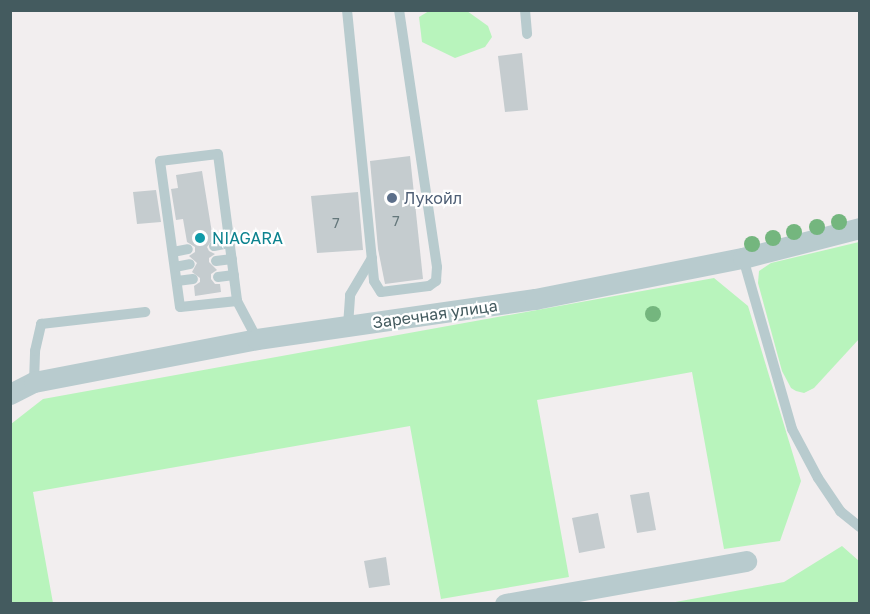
<!DOCTYPE html>
<html>
<head>
<meta charset="utf-8">
<style>
  body { margin:0 }
  #map { position:relative; width:870px; height:614px; overflow:hidden; background:#f2eeef; font-family:"Golos Text",sans-serif }
  div>[style] { position:absolute }
  [style*='--x'] { left:calc(var(--x)*1px); top:calc(var(--y)*1px); width:calc(var(--w)*1px); rotate:calc(var(--a)*1deg) }
  .green>* { inset:0; background:#b8f4bc }
  .building>* { inset:0; background:#c5cccf }
  .service>* { height:10px; margin:-5px; padding:0 5px; transform-origin:5px; border-radius:5px; background:#b8cbce }
  .minor>* { height:21px; margin:-10.5px; padding:0 10.5px; transform-origin:10.5px; border-radius:10.5px; background:#b8cbce }
  .trees>* { width:16px; height:16px; margin:-8px; border-radius:50%; background:#74b67e }
  .dots>* { width:16px; height:16px; translate:-50% -50%; box-sizing:border-box; border:3px solid #fff; border-radius:50% }
  span { translate:-50% -50%; white-space:nowrap; text-align:center; line-height:1.15; -webkit-text-stroke:4.5px #fff; paint-order:stroke }
  .number-label { font-size:14px; color:#64777b }
  .number-label span { -webkit-text-stroke-width:0 }
  .service-label { font-size:16px; color:#4e5e75 }
  .left { translate:0 -50%; text-align:left }
  .culture-label { font-size:16px; color:#0d838f }
  .street-label { font-size:16px; color:#445b5f }
  .frame { position:absolute; inset:0; border:12px solid #445b5f; pointer-events:none }
</style>
</head>
<body>
<div id="map">
  <div class="green">
    <div style="clip-path:polygon(429px 11px,467px 11px,488px 26px,492px 37px,485px 47px,455px 58px,422px 42px,419px 17px)"></div>
    <div style="clip-path:polygon(859px 242px,859px 339px,814px 388px,804px 393px,796px 391px,791px 388px,782px 371px,758px 283px,759px 271px,771px 263px)"></div>
    <div style="clip-path:polygon(714px 278px,748px 306px,801px 481px,780px 541px,724px 549px,692px 372px,537px 400px,569px 577px,441px 599px,410px 426px,33px 492px,53px 603px,11px 603px,11px 424px,43px 399px)"></div>
    <div style="clip-path:polygon(842px 546px,859px 561px,859px 603px,670px 603px,784px 582px)"></div>
  </div>
  <div class="building">
    <div style="clip-path:polygon(522px 53px,528px 110px,505px 112px,498px 56px)"></div>
    <div style="clip-path:polygon(410px 156px,423px 279px,385px 284px,378px 249px,370px 161px)"></div>
    <div style="clip-path:polygon(202px 171px,213px 239px,207px 247px,209px 251px,215px 254px,209px 258px,209px 262px,217px 270px,211px 274px,211px 279px,215px 284px,220px 284px,221px 292px,195px 296px,194px 286px,200px 282px,200px 278px,192px 272px,197px 263px,189px 256px,195px 252px,195px 247px,187px 242px,183px 219px,176px 220px,171px 189px,178px 188px,176px 175px)"></div>
    <div style="clip-path:polygon(156px 190px,161px 222px,137px 224px,133px 192px)"></div>
    <div style="clip-path:polygon(358px 192px,363px 250px,317px 253px,311px 196px)"></div>
    <div style="clip-path:polygon(649px 492px,656px 530px,637px 533px,630px 495px)"></div>
    <div style="clip-path:polygon(598px 513px,605px 548px,579px 553px,572px 518px)"></div>
    <div style="clip-path:polygon(386px 557px,390px 585px,369px 588px,364px 561px)"></div>
  </div>
  <div class="service">
    <div style="--x:347;--y:10;--w:272;--a:84.3"></div>
    <div style="--x:374;--y:281;--w:13;--a:58"></div>
    <div style="--x:381;--y:292;--w:48;--a:-7.1"></div>
    <div style="--x:429;--y:286;--w:9;--a:-36"></div>
    <div style="--x:436;--y:281;--w:14;--a:-86"></div>
    <div style="--x:437;--y:267;--w:260;--a:-98.4"></div>
    <div style="--x:525;--y:10;--w:24;--a:85"></div>
    <div style="--x:218;--y:154;--w:148;--a:82.6"></div>
    <div style="--x:237;--y:301;--w:57;--a:174"></div>
    <div style="--x:180;--y:307;--w:147;--a:-97.8"></div>
    <div style="--x:160;--y:161;--w:58;--a:-6.9"></div>
    <div style="--x:214;--y:246;--w:16;--a:-11"></div>
    <div style="--x:173;--y:252;--w:15;--a:-11"></div>
    <div style="--x:743;--y:258;--w:178;--a:74"></div>
    <div style="--x:792;--y:429;--w:55;--a:62"></div>
    <div style="--x:818;--y:478;--w:40;--a:56"></div>
    <div style="--x:840;--y:511;--w:26;--a:39"></div>
    <div style="--x:216;--y:261;--w:16;--a:-7"></div>
    <div style="--x:175;--y:267;--w:15;--a:-11"></div>
    <div style="--x:218;--y:277;--w:16;--a:-7"></div>
    <div style="--x:177;--y:281;--w:16;--a:-7"></div>
    <div style="--x:237;--y:301;--w:43;--a:62.2"></div>
    <div style="--x:348;--y:326;--w:31;--a:-86"></div>
    <div style="--x:350;--y:295;--w:43;--a:-59.3"></div>
    <div style="--x:34;--y:382;--w:31;--a:-88"></div>
    <div style="--x:35;--y:351;--w:28;--a:-77"></div>
    <div style="--x:41;--y:324;--w:105;--a:-6.6"></div>
  </div>
  <div class="minor">
    <div style="--x:10;--y:394;--w:27;--a:-27"></div>
    <div style="--x:34;--y:382;--w:227;--a:-10.9"></div>
    <div style="--x:257;--y:339;--w:281;--a:-8.2"></div>
    <div style="--x:535;--y:299;--w:212;--a:-11.2"></div>
    <div style="--x:743;--y:258;--w:121;--a:-14.4"></div>
    <div style="--x:505;--y:604;--w:245;--a:-10.1"></div>
  </div>
  <div class="trees">
    <div style="left:839px;top:222px"></div>
    <div style="left:817px;top:227px"></div>
    <div style="left:794px;top:232px"></div>
    <div style="left:773px;top:238px"></div>
    <div style="left:752px;top:244px"></div>
    <div style="left:653px;top:314px"></div>
  </div>
  <div class="dots">
    <div style="left:392px;top:198px;background:#5c6f8a"></div>
    <div style="left:200px;top:238px;background:#0f9aa8"></div>
  </div>
  <div class="number-label">
    <span style="left:396px;top:221px">7</span>
    <span style="left:336px;top:223px">7</span>
  </div>
  <div class="service-label">
    <span class="left" style="left:404px;top:198px">Лукойл</span>
  </div>
  <div class="culture-label">
    <span class="left" style="left:212px;top:238px">NIAGARA</span>
  </div>
  <div class="street-label">
    <span style="left:435px;top:314px;rotate:-8deg">Заречная улица</span>
  </div>
  <div class="frame"></div>
</div>
</body>
</html>
